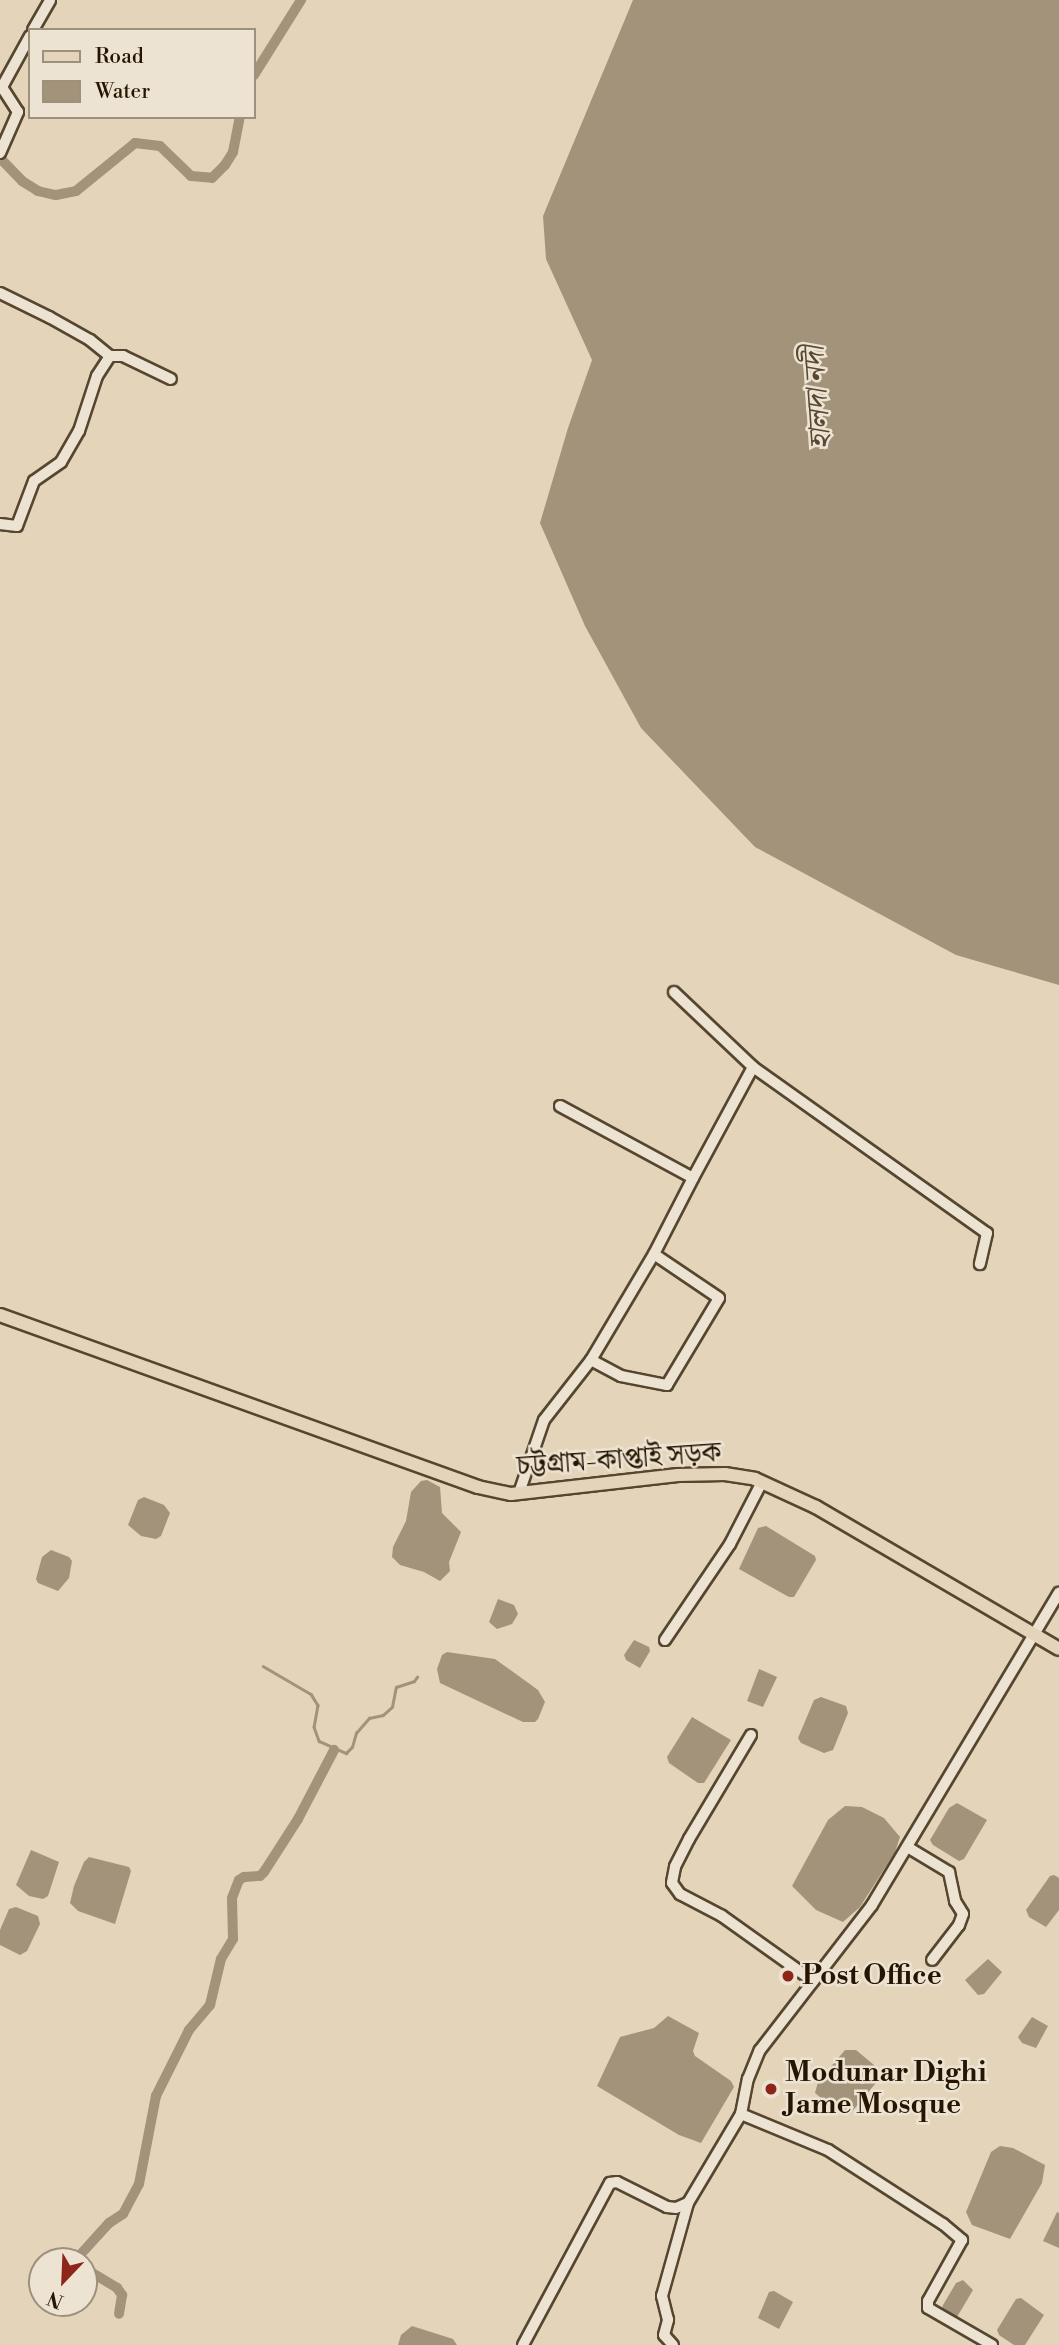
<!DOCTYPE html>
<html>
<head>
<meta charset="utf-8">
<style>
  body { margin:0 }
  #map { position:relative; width:1059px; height:2345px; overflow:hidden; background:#e4d4ba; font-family:"Libre Bodoni","Noto Serif Bengali",serif }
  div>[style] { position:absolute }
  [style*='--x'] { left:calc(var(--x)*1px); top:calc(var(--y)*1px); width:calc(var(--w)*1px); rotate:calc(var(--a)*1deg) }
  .water>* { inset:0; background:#a3937b }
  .stream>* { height:2.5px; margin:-1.25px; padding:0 1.25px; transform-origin:1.25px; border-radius:1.25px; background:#a3937b }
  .canal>* { height:10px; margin:-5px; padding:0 5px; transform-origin:5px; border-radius:5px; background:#a3937b }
  .roads { filter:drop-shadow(2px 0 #56462f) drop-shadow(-2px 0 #56462f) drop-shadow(0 2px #56462f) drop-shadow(0 -2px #56462f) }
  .minor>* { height:10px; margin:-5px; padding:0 5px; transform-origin:5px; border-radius:5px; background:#ede3d2 }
  .major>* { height:12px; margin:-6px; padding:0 6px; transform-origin:6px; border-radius:6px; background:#e4d4ba }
  .dots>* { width:19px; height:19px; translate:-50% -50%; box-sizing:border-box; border:4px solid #ede3d2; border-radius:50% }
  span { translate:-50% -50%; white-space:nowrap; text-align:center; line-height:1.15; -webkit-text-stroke:5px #ede3d2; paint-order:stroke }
  .street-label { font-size:28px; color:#261601 }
  .poi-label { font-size:28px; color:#261601; font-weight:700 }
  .left { translate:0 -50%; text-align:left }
  .water-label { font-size:30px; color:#584832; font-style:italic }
  .legend { position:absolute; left:28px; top:28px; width:228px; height:91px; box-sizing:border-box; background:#ede3d2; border:2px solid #9d917e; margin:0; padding:9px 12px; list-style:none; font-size:21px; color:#261601 }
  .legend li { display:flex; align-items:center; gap:14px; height:35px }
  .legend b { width:35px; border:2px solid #9d917e }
  .north { position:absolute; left:28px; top:2247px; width:70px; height:70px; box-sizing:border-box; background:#ede3d2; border:2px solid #9d917e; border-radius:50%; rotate:203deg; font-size:19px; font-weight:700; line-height:28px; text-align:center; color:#261601 }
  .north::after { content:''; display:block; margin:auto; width:24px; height:32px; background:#8f2418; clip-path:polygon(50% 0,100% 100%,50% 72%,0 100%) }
</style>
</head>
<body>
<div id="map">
  <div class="water">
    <div style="clip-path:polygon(633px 0,1059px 0,1059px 985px,956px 955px,755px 847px,641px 728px,585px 626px,540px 523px,568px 428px,592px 360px,546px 259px,543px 216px)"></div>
    <div style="clip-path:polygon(427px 1480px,440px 1487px,442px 1513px,461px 1532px,449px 1562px,450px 1571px,440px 1581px,424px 1572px,400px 1565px,392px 1557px,393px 1547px,406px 1521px,411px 1492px,421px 1481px)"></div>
    <div style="clip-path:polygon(144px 1497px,164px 1505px,170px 1513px,161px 1536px,156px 1539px,141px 1536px,128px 1525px,138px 1500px)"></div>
    <div style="clip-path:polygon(766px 1526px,815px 1556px,816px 1560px,794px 1597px,789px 1597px,739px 1569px,758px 1528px)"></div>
    <div style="clip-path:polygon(51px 1550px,69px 1557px,72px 1561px,69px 1578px,58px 1591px,38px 1583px,36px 1579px,42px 1557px)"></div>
    <div style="clip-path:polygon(498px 1599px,514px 1605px,518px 1614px,512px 1624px,497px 1629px,489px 1622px)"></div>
    <div style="clip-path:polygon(634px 1640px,649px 1647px,650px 1651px,640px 1668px,626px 1660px,624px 1655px)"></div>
    <div style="clip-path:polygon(447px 1652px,495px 1659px,538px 1690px,545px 1702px,538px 1719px,535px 1722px,523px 1722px,440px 1683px,437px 1669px,442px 1655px)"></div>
    <div style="clip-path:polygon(759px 1669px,777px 1677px,763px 1707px,747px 1701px)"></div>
    <div style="clip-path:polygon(821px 1697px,846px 1706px,848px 1713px,833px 1750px,824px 1753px,801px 1743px,798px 1738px,814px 1700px)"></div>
    <div style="clip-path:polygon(692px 1717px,731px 1740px,704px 1783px,698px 1783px,669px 1763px,667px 1757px)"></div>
    <div style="clip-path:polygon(957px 1803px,987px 1820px,964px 1859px,959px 1861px,933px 1845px,930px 1840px,949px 1808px)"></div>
    <div style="clip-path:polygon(845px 1806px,862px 1807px,884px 1818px,900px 1837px,895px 1852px,860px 1907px,843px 1922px,816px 1910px,792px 1886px,828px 1820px)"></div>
    <div style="clip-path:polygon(31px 1850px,59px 1862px,48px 1896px,43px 1899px,29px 1896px,16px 1885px)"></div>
    <div style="clip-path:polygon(89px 1857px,129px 1867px,131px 1871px,115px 1924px,78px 1911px,70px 1903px,74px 1886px,84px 1862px)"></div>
    <div style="clip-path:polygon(1054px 1875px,1059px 1878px,1059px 1910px,1046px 1927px,1029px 1917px,1026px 1910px,1050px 1876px)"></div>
    <div style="clip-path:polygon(16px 1907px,38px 1916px,40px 1924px,27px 1951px,20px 1955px,0 1945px,0 1930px,9px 1909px)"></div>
    <div style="clip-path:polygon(988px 1959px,1002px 1972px,984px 1994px,978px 1995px,965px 1980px)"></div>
    <div style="clip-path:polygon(668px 2016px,699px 2033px,693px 2051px,695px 2056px,731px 2081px,734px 2087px,701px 2143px,679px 2135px,597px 2086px,620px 2037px,654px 2028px)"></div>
    <div style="clip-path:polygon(1032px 2017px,1048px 2026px,1036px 2048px,1022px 2043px,1018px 2037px)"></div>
    <div style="clip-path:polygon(845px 2050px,856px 2050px,880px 2070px,880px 2078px,850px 2114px,841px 2114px,815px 2093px,818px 2082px)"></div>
    <div style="clip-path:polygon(1000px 2146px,1013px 2148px,1045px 2165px,1042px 2183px,1010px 2239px,972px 2225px,966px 2212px,991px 2152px)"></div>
    <div style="clip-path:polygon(1057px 2212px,1059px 2213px,1059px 2248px,1043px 2241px)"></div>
    <div style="clip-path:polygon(963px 2280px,973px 2290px,957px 2317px,952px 2317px,942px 2309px,943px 2305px,956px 2283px)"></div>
    <div style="clip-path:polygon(774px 2291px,793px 2302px,779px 2329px,758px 2318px,769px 2292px)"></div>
    <div style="clip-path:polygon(1021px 2298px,1044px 2315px,1025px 2345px,1014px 2345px,999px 2335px,997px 2330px,1016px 2299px)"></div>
    <div style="clip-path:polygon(412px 2326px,453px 2339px,457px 2345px,398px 2345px,401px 2335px)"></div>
  </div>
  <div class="stream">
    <div style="--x:263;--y:1666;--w:56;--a:30.3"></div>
    <div style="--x:311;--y:1694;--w:13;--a:58"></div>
    <div style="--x:318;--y:1705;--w:22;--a:100"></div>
    <div style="--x:314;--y:1727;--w:15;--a:70"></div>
    <div style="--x:319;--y:1741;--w:30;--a:24"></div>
    <div style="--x:346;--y:1753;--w:8;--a:-45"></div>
    <div style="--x:352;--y:1747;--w:15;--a:-74"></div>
    <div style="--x:356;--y:1733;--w:20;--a:-49"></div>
    <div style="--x:369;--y:1718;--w:14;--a:-12"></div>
    <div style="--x:383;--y:1715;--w:12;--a:-42"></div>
    <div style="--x:392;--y:1707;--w:20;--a:-79"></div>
    <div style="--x:396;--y:1687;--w:19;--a:-18"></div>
    <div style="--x:414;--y:1681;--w:5;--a:-53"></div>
  </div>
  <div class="canal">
    <div style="--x:254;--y:75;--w:89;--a:-57.9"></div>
    <div style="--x:0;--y:158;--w:32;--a:46"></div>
    <div style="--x:22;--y:181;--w:19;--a:32"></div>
    <div style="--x:38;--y:191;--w:18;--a:13"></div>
    <div style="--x:56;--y:195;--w:20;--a:-11"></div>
    <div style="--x:76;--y:191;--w:76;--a:-39.1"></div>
    <div style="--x:135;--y:143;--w:25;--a:7"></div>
    <div style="--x:160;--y:146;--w:43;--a:44.1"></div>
    <div style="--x:191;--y:176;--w:21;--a:5"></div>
    <div style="--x:212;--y:178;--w:18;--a:-45"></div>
    <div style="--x:225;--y:165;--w:15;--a:-58"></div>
    <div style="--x:233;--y:152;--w:36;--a:-79"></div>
    <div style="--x:80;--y:2261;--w:6;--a:-90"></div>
    <div style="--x:80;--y:2255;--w:43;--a:-47.8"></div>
    <div style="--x:109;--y:2223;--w:17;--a:-33"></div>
    <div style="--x:123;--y:2214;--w:34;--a:-62"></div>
    <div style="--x:139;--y:2184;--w:90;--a:-79.1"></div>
    <div style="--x:156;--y:2096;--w:74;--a:-63.4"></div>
    <div style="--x:189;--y:2030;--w:33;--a:-50"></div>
    <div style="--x:210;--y:2005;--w:47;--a:-76.6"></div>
    <div style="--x:221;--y:1959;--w:23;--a:-59"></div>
    <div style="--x:233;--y:1939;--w:41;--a:-91.4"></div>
    <div style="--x:232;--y:1898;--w:19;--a:-69"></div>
    <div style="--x:239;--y:1880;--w:6;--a:-31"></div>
    <div style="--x:244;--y:1877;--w:16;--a:-4"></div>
    <div style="--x:260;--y:1876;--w:6;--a:-45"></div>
    <div style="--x:264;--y:1872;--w:63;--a:-57.3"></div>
    <div style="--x:298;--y:1819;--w:78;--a:-62.4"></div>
    <div style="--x:84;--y:2268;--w:39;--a:31"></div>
    <div style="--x:117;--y:2288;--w:9;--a:54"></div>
    <div style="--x:122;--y:2295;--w:19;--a:99"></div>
  </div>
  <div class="roads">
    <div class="minor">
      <div style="--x:33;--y:30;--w:34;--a:-60"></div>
      <div style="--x:0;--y:153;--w:45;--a:-66.3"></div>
      <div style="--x:18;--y:112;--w:30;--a:-123"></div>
      <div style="--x:2;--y:87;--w:58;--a:-61.2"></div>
      <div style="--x:0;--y:293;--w:55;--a:26.1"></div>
      <div style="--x:49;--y:317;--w:47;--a:29.3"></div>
      <div style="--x:90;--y:340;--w:26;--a:39"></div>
      <div style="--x:0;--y:524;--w:17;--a:7"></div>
      <div style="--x:17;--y:526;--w:48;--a:-69.3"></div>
      <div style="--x:34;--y:481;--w:33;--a:-35"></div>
      <div style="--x:61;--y:462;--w:36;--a:-60"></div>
      <div style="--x:79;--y:431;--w:58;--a:-71.9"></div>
      <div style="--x:97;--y:376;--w:24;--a:-57"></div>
      <div style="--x:110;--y:356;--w:13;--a:0"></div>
      <div style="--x:123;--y:356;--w:53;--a:25.6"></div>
      <div style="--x:674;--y:992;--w:109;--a:43.5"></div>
      <div style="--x:753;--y:1067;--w:287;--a:35.4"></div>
      <div style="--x:987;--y:1233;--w:32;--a:103"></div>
      <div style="--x:560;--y:1106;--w:151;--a:28.4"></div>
      <div style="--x:693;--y:1178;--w:126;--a:-61.6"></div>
      <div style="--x:591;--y:1360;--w:123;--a:-59.3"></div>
      <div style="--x:519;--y:1493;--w:77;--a:-71.1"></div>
      <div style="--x:544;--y:1420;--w:76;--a:-51.9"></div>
      <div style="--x:591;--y:1360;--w:34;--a:28"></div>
      <div style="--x:621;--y:1376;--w:47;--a:11.1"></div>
      <div style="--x:667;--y:1385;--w:101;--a:-59.1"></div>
      <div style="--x:719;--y:1298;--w:78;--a:-145.9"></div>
      <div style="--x:654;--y:1254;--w:85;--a:-62.8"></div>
      <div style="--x:665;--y:1640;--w:116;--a:-55.9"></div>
      <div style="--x:730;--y:1544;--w:70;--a:-62.7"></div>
      <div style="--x:751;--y:1735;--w:121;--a:120.8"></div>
      <div style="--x:689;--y:1839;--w:31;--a:117"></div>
      <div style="--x:675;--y:1867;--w:16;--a:101"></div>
      <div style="--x:672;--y:1883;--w:14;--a:54"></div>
      <div style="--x:680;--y:1894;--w:47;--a:27.6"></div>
      <div style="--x:722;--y:1916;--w:112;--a:35.5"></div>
      <div style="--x:909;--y:1848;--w:47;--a:31"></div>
      <div style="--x:949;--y:1872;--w:30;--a:78"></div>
      <div style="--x:955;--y:1901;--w:15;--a:58"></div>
      <div style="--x:963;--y:1914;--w:12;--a:110"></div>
      <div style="--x:959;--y:1925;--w:44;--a:127.6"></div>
      <div style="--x:741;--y:2114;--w:94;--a:22.5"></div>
      <div style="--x:828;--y:2150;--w:137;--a:32.8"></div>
      <div style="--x:943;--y:2224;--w:25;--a:40"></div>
      <div style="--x:962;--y:2240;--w:70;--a:119.1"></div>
      <div style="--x:928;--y:2301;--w:7;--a:90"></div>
      <div style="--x:928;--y:2308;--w:74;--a:30"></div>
      <div style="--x:523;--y:2345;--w:184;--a:-61.8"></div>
      <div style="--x:610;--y:2183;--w:7;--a:-8"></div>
      <div style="--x:617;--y:2182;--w:56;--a:26.6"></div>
      <div style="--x:667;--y:2207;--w:9;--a:6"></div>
      <div style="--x:676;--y:2208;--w:13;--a:-23"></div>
      <div style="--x:673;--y:2345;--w:13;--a:-132"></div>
      <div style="--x:664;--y:2335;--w:16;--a:-75"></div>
      <div style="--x:668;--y:2320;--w:25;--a:-104"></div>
      <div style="--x:662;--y:2296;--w:97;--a:-74.4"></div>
      <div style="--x:688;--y:2203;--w:104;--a:-59.2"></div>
      <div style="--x:741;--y:2114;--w:36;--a:-79"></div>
      <div style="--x:748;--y:2079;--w:31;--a:-68"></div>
      <div style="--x:760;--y:2050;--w:183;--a:-52.3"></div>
      <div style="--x:872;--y:1905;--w:364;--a:-59.1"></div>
    </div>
    <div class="major">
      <div style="--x:0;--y:1315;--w:508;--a:19.79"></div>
      <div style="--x:478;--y:1487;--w:34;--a:12"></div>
      <div style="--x:511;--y:1494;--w:168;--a:-6.5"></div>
      <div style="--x:678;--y:1475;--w:47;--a:-1.2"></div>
      <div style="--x:725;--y:1474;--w:30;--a:9"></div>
      <div style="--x:755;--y:1479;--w:67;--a:24.7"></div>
      <div style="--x:816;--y:1507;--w:281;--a:30.3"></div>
    </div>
  </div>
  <div class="dots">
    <div style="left:788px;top:1976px;background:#8f2418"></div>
    <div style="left:771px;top:2089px;background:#8f2418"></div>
  </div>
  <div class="street-label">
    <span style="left:619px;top:1460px;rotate:-4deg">চট্টগ্রাম-কাপ্তাই সড়ক</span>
  </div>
  <div class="poi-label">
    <span class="left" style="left:802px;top:1976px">Post Office</span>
    <span class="left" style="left:785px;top:2089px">Modunar Dighi<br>Jame Mosque</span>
  </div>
  <div class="water-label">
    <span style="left:818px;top:398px;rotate:-94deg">হালদা নদী</span>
  </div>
  <ul class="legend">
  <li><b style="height:9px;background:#e4d4ba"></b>Road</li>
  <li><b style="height:19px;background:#a3937b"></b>Water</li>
  </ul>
  <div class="north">N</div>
</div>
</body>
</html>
